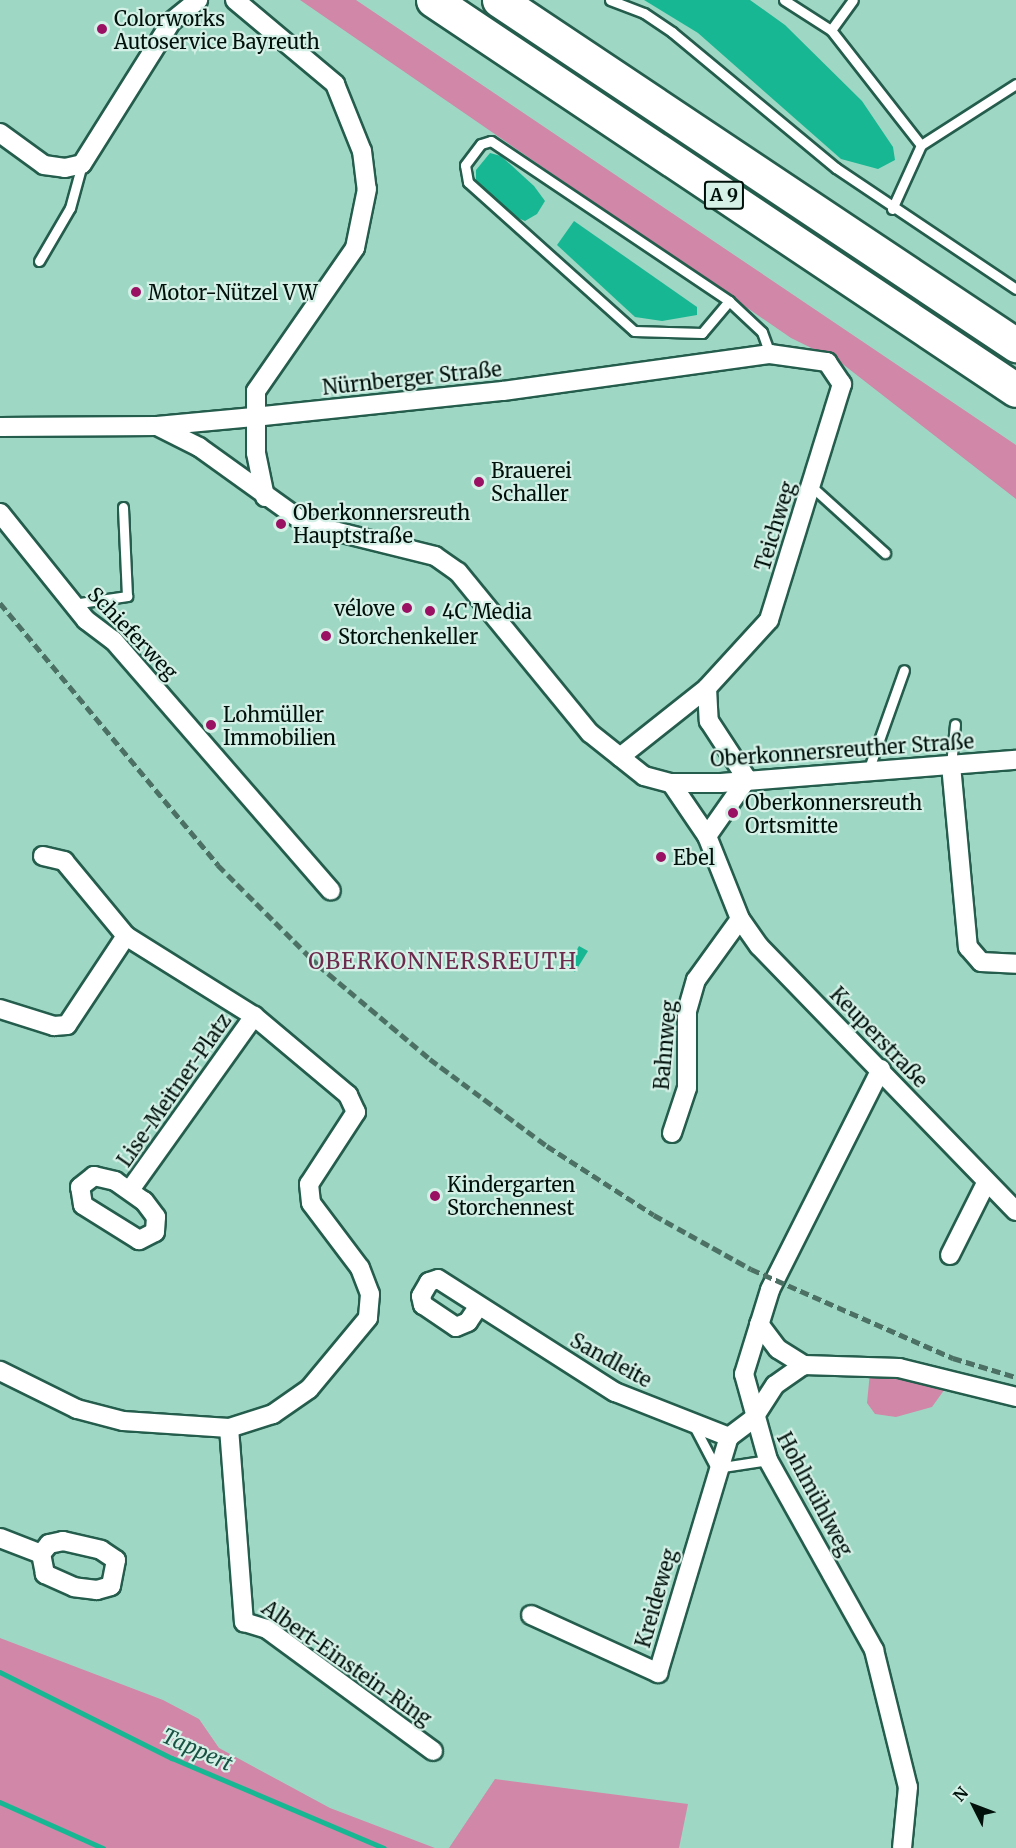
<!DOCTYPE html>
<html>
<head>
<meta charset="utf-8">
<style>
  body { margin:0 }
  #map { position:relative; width:1016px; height:1848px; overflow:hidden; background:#9ed8c4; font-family:Merriweather,serif }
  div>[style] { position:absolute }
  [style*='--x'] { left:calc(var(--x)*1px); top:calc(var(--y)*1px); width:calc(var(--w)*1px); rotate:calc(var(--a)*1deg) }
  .green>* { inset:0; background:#d187a8 }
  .water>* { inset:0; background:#18b793 }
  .stream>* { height:4.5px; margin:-2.25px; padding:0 2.25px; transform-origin:2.25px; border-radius:2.25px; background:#18b793 }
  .roads { filter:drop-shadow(2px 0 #255d4d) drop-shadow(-2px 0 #255d4d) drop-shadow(0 2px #255d4d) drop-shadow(0 -2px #255d4d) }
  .lane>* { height:9px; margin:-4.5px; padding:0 4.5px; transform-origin:4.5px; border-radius:4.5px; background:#fff }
  .street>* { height:18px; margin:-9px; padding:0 9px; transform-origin:9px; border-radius:9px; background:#fff }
  .highway>* { height:33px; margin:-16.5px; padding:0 16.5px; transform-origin:16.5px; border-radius:16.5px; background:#fff }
  .rail>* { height:4.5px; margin-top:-2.25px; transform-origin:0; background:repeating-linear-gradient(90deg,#4c7164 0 9px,transparent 0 13.5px) }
  .dots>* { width:16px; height:16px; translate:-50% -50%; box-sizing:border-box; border:3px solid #d5f1e7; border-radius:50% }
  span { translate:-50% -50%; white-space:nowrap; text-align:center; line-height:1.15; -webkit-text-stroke:4.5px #d5f1e7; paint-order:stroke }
  .shield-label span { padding:2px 4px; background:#d5f1e7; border:2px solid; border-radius:4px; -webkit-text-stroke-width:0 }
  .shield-label { font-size:18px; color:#00100a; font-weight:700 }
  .poi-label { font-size:20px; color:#00100a }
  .left { translate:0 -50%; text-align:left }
  .right { translate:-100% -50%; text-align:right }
  .street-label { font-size:20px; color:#00100a }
  .water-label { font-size:21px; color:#195242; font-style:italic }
  .quarter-label { font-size:22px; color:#6c2b4c; letter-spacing:1.5px }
  .north { position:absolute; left:944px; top:1776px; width:60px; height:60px; -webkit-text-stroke:4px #d5f1e7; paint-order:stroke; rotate:312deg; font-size:16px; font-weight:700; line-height:24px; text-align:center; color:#00100a }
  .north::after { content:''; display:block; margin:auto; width:21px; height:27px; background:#00100a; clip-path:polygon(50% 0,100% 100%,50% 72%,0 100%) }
</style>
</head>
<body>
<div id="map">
  <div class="green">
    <div style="clip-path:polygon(300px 0,356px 0,1016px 445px,1016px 499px,840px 362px,791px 338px)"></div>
    <div style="clip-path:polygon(891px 1370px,947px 1386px,932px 1407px,896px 1417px,875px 1414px,867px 1403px,870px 1372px)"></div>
    <div style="clip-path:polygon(0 1638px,163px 1700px,199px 1719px,219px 1748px,330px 1808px,435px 1848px,0 1848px)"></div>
    <div style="clip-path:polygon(495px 1779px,688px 1804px,679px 1848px,449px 1848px)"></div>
  </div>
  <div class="water">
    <div style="clip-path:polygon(644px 0,750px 0,785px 25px,862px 101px,893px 147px,895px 160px,878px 169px,841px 159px,698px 33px)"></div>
    <div style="clip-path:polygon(490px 153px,501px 156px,534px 186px,545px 201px,537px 214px,525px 221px,508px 214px,476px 182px,476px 170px)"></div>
    <div style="clip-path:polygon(574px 221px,697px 307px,697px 315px,662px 321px,635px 317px,557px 245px)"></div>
    <div style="clip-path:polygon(579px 946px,588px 951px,575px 972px,567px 967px)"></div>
  </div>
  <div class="stream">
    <div style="--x:0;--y:1672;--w:192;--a:26.6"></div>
    <div style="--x:172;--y:1758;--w:230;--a:23"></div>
    <div style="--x:0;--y:1802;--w:113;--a:24.1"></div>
  </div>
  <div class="roads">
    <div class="lane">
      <div style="--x:610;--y:0;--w:36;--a:21"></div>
      <div style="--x:644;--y:13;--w:34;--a:34"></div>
      <div style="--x:672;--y:32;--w:213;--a:39.7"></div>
      <div style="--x:836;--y:168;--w:217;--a:33.9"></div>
      <div style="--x:784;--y:0;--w:56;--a:32.6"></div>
      <div style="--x:831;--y:30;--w:146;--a:52"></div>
      <div style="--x:831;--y:30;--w:37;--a:-54"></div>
      <div style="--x:892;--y:209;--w:70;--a:-65.6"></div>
      <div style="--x:921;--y:145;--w:113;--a:-32.7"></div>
      <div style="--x:39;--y:261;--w:61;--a:-59.7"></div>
      <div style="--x:70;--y:208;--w:46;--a:-74.7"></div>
      <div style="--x:729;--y:301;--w:42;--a:130.2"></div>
      <div style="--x:702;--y:333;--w:68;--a:-178.3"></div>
      <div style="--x:634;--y:331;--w:223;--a:-138.1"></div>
      <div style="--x:468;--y:182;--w:17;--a:-100"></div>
      <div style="--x:465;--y:165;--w:26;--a:-53"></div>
      <div style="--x:481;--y:144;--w:10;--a:-17"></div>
      <div style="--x:491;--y:141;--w:287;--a:33.9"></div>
      <div style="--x:729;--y:301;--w:45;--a:43.2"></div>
      <div style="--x:762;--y:332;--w:23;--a:70"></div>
      <div style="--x:811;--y:486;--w:100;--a:42.2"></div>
      <div style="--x:73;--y:604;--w:55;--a:-8.4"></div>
      <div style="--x:127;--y:596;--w:89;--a:-92.6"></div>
      <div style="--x:951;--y:765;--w:41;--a:-84.4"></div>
      <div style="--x:868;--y:771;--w:107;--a:-70.4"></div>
      <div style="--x:695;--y:1428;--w:45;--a:62.3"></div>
      <div style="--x:716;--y:1468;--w:53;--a:-8.7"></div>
    </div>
    <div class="street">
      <div style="--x:235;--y:0;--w:131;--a:40"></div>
      <div style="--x:335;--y:84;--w:72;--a:68.1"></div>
      <div style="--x:362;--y:151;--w:38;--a:83"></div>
      <div style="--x:367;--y:189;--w:60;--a:101.5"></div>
      <div style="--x:355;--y:248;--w:174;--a:124.7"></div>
      <div style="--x:256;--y:391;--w:62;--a:90"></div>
      <div style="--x:256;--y:453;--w:45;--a:78.4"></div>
      <div style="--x:0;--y:133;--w:54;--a:36"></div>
      <div style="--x:44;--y:165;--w:21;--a:8"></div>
      <div style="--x:65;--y:168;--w:17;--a:-13"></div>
      <div style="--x:82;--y:164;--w:168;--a:-57.9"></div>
      <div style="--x:171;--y:22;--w:35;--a:-39"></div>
      <div style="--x:0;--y:427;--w:157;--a:-0.4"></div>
      <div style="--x:157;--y:426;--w:97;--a:-5.3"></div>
      <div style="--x:254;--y:417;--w:250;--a:-6"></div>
      <div style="--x:503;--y:391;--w:270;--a:-7.9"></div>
      <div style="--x:770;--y:354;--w:58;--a:8"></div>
      <div style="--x:827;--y:362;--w:27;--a:56"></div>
      <div style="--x:842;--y:384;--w:247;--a:107.2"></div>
      <div style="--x:769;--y:620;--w:92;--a:132.4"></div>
      <div style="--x:707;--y:688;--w:33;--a:87"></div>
      <div style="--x:709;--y:721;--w:69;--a:56.8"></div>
      <div style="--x:159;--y:427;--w:45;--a:26.6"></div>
      <div style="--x:199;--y:447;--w:132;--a:35.7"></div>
      <div style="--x:306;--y:524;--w:133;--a:13.9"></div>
      <div style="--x:435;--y:556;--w:28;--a:35"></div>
      <div style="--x:458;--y:572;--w:208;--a:50.7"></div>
      <div style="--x:590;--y:733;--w:69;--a:38.5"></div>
      <div style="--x:644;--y:776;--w:28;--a:15"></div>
      <div style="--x:671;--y:783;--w:50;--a:0"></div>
      <div style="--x:721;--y:783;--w:296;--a:-4.5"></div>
      <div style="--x:0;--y:513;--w:137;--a:51.2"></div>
      <div style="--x:86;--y:620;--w:34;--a:37"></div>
      <div style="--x:113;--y:640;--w:332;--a:49"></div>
      <div style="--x:620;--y:757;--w:111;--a:-38.4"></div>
      <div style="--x:951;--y:765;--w:183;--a:84.7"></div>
      <div style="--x:968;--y:947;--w:20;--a:49"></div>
      <div style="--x:981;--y:962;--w:35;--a:3"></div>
      <div style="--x:671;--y:783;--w:64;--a:55.8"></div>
      <div style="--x:707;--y:836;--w:89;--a:68.3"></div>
      <div style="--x:740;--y:919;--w:33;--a:55"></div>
      <div style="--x:759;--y:946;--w:369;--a:45.9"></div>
      <div style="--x:707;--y:836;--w:70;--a:-54.9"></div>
      <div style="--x:43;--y:856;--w:22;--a:13"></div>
      <div style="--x:64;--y:861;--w:97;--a:50.4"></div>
      <div style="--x:0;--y:1009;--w:57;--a:17.5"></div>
      <div style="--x:54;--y:1026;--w:13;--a:-4"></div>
      <div style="--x:67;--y:1025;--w:107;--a:-56.5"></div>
      <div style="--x:126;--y:936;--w:151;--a:32"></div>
      <div style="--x:254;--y:1016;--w:123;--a:40"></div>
      <div style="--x:348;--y:1095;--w:19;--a:65"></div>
      <div style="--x:356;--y:1112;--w:86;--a:123.1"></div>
      <div style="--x:309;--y:1184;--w:19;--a:84"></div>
      <div style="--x:311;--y:1203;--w:81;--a:53"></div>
      <div style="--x:360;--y:1268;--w:28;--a:69"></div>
      <div style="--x:370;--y:1294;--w:24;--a:95"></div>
      <div style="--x:368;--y:1318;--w:92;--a:129.7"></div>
      <div style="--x:309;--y:1389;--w:44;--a:145.2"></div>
      <div style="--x:273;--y:1414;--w:46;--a:162.3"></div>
      <div style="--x:229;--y:1428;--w:106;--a:-176.2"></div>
      <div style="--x:123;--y:1421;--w:48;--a:-165.4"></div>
      <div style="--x:77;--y:1409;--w:86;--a:-153.7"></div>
      <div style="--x:881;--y:1069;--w:247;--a:116.7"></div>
      <div style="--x:770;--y:1290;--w:88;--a:107.2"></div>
      <div style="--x:744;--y:1374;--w:89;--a:74.4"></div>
      <div style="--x:768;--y:1460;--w:218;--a:60.8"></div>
      <div style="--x:874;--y:1650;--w:141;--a:76.1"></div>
      <div style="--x:908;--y:1787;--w:61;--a:95.6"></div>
      <div style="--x:672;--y:1133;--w:47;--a:-71.6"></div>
      <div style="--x:687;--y:1088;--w:77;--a:-90"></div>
      <div style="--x:687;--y:1011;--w:32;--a:-74"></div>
      <div style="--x:696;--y:980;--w:75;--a:-54.2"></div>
      <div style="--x:94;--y:1176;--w:22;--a:13"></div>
      <div style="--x:115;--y:1181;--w:35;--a:35"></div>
      <div style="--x:144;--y:1201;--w:20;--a:53"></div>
      <div style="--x:156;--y:1217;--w:15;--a:94"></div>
      <div style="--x:155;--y:1232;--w:18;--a:153"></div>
      <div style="--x:139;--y:1240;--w:66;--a:-148"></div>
      <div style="--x:83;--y:1205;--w:18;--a:-99"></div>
      <div style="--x:80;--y:1187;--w:18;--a:-38"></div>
      <div style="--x:130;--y:1190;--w:214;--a:-54.5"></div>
      <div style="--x:950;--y:1255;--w:78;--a:-63.4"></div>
      <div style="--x:478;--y:1307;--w:18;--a:124"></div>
      <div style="--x:468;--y:1322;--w:13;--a:157"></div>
      <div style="--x:456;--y:1327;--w:40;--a:-146"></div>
      <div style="--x:423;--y:1305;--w:9;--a:-103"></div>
      <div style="--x:421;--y:1296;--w:16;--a:-60"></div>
      <div style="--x:429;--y:1282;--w:9;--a:-18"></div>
      <div style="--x:438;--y:1279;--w:210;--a:32.6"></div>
      <div style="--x:615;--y:1392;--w:123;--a:21.5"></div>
      <div style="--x:759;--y:1324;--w:31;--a:53"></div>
      <div style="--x:778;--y:1349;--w:31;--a:32"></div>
      <div style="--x:804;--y:1365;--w:95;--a:1.8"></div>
      <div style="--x:899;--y:1368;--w:121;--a:13.9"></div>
      <div style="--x:229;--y:1428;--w:195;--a:85.6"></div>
      <div style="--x:244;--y:1622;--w:24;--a:17"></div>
      <div style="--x:267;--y:1629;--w:206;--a:36.3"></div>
      <div style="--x:729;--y:1437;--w:30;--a:-37"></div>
      <div style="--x:753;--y:1419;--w:40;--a:-57.1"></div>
      <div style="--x:775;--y:1385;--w:35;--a:-35"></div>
      <div style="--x:0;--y:1538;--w:44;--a:21.3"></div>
      <div style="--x:63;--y:1541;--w:39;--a:13"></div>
      <div style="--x:101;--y:1550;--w:18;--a:34"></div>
      <div style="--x:116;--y:1560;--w:26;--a:101"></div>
      <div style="--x:111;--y:1586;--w:15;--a:164"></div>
      <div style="--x:97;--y:1590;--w:23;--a:-173"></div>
      <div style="--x:74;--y:1587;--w:32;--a:-156"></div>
      <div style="--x:45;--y:1574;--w:20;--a:-101"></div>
      <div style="--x:41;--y:1554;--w:13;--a:-51"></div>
      <div style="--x:49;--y:1544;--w:14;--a:-12"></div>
      <div style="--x:531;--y:1615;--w:140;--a:24.5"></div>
      <div style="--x:658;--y:1673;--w:246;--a:-73.3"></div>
    </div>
    <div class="highway">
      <div style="--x:433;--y:0;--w:701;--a:33.78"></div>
      <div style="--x:499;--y:0;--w:622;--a:33.72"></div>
    </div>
  </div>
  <div class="rail">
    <div style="--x:0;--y:603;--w:341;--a:50.2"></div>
    <div style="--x:218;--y:865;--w:141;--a:45"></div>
    <div style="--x:318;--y:965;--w:146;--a:40"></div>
    <div style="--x:430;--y:1059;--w:146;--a:36.6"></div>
    <div style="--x:547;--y:1146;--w:127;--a:32.8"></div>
    <div style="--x:654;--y:1215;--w:111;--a:29.1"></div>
    <div style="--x:751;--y:1269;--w:221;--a:23.8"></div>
    <div style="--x:953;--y:1358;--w:66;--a:16.8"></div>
  </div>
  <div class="dots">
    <div style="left:102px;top:29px;background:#9a1062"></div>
    <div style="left:136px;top:292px;background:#9a1062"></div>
    <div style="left:479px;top:482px;background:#9a1062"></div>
    <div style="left:281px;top:524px;background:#9a1062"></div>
    <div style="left:407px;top:608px;background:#9a1062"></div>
    <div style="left:430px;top:611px;background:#9a1062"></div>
    <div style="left:326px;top:636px;background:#9a1062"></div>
    <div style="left:211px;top:725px;background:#9a1062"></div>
    <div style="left:733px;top:813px;background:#9a1062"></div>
    <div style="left:661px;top:857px;background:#9a1062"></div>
    <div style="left:435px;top:1196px;background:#9a1062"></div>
  </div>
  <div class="shield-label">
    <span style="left:724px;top:195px">A 9</span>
  </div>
  <div class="poi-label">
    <span class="left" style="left:114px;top:30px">Colorworks<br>Autoservice Bayreuth</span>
    <span class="left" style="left:148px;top:292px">Motor-Nützel VW</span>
    <span class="left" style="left:491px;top:482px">Brauerei<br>Schaller</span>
    <span class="left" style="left:293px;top:524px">Oberkonnersreuth<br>Hauptstraße</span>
    <span class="right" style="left:395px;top:608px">vélove</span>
    <span class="left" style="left:442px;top:611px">4C Media</span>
    <span class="left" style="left:338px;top:636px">Storchenkeller</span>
    <span class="left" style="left:223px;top:726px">Lohmüller<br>Immobilien</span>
    <span class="left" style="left:745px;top:814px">Oberkonnersreuth<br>Ortsmitte</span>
    <span class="left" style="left:673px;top:857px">Ebel</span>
    <span class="left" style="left:447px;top:1196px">Kindergarten<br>Storchennest</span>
  </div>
  <div class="street-label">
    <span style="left:412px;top:378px;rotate:-6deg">Nürnberger Straße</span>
    <span style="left:775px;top:526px;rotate:-73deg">Teichweg</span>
    <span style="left:133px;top:633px;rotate:46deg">Schieferweg</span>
    <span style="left:842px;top:750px;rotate:-4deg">Oberkonnersreuther Straße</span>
    <span style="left:879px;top:1037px;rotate:46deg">Keuperstraße</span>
    <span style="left:665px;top:1045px;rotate:-85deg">Bahnweg</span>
    <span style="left:174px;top:1090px;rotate:-55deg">Lise-Meitner-Platz</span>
    <span style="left:611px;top:1360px;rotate:29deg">Sandleite</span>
    <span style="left:815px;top:1494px;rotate:62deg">Hohlmühlweg</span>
    <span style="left:656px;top:1598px;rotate:-74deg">Kreideweg</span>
    <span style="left:347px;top:1663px;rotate:35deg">Albert-Einstein-Ring</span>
  </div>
  <div class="water-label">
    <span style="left:197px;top:1750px;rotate:24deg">Tappert</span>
  </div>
  <div class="quarter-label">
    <span style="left:443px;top:962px">OBERKONNERSREUTH</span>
  </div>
  <div class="north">N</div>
</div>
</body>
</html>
